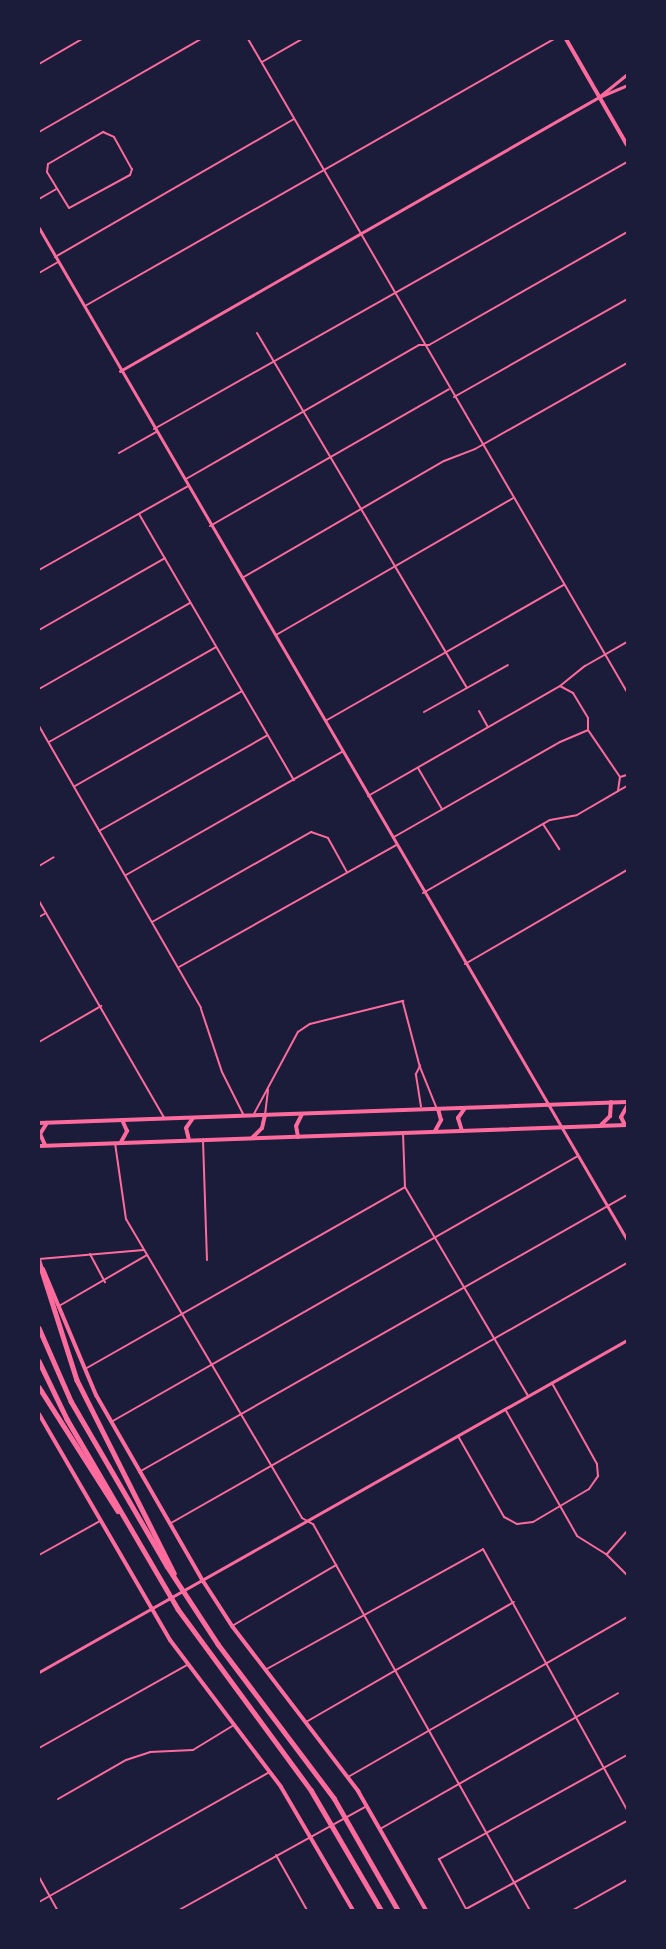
<!DOCTYPE html>
<html>
<head>
<meta charset="utf-8">
<style>
  body { margin:0 }
  #map { position:relative; width:666px; height:1949px; overflow:hidden; background:#1b1b3a; font-family:"Work Sans",sans-serif }
  div>[style] { position:absolute }
  [style*='--x'] { left:calc(var(--x)*1px); top:calc(var(--y)*1px); width:calc(var(--w)*1px); rotate:calc(var(--a)*1deg) }
  .service>* { height:1.5px; margin:-0.75px; padding:0 0.75px; transform-origin:0.75px; border-radius:0.75px; background:#ff6b9d }
  .minor>* { height:2px; margin:-1px; padding:0 1px; transform-origin:1px; border-radius:1px; background:#ff6b9d }
  .tertiary>* { height:3px; margin:-1.5px; padding:0 1.5px; transform-origin:1.5px; border-radius:1.5px; background:#ff6b9d }
  .secondary>* { height:4px; margin:-2px; padding:0 2px; transform-origin:2px; border-radius:2px; background:#ff6b9d }
  .primary>* { height:4px; margin:-2px; padding:0 2px; transform-origin:2px; border-radius:2px; background:#ff6b9d }
  .motorway>* { height:4.5px; margin:-2.25px; padding:0 2.25px; transform-origin:2.25px; border-radius:2.25px; background:#ff6b9d }
  span { translate:-50% -50%; white-space:nowrap; text-align:center; line-height:1.15; -webkit-text-stroke:5px #1b1b3a; paint-order:stroke }
  .frame { position:absolute; inset:0; border:40px solid #1b1b3a; pointer-events:none }
</style>
</head>
<body>
<div id="map">
  <div class="service">
    <div style="--x:421;--y:1107;--w:33;--a:-99"></div>
    <div style="--x:416;--y:1074;--w:9;--a:-63"></div>
    <div style="--x:420;--y:1066;--w:45;--a:68"></div>
    <div style="--x:254;--y:1114;--w:93;--a:-61.8"></div>
    <div style="--x:298;--y:1032;--w:14;--a:-34"></div>
    <div style="--x:310;--y:1024;--w:96;--a:-13.9"></div>
    <div style="--x:403;--y:1001;--w:67;--a:75.3"></div>
    <div style="--x:265;--y:1115;--w:25;--a:-83"></div>
  </div>
  <div class="minor">
    <div style="--x:248;--y:39;--w:755;--a:59.87"></div>
    <div style="--x:262;--y:62;--w:46;--a:-29.9"></div>
    <div style="--x:39;--y:64;--w:50;--a:-30.2"></div>
    <div style="--x:39;--y:132;--w:187;--a:-29.9"></div>
    <div style="--x:103;--y:132;--w:12;--a:24"></div>
    <div style="--x:114;--y:137;--w:37;--a:61"></div>
    <div style="--x:132;--y:169;--w:6;--a:108"></div>
    <div style="--x:130;--y:175;--w:69;--a:151.6"></div>
    <div style="--x:69;--y:208;--w:42;--a:-121.4"></div>
    <div style="--x:47;--y:172;--w:8;--a:-83"></div>
    <div style="--x:48;--y:164;--w:64;--a:-30.2"></div>
    <div style="--x:39;--y:199;--w:20;--a:-30"></div>
    <div style="--x:55;--y:257;--w:276;--a:-30"></div>
    <div style="--x:39;--y:273;--w:22;--a:-30"></div>
    <div style="--x:85;--y:306;--w:540;--a:-29.65"></div>
    <div style="--x:257;--y:333;--w:412;--a:59.4"></div>
    <div style="--x:454;--y:397;--w:199;--a:-29.5"></div>
    <div style="--x:154;--y:429;--w:543;--a:-29.44"></div>
    <div style="--x:119;--y:453;--w:43;--a:-29.6"></div>
    <div style="--x:186;--y:479;--w:269;--a:-29.9"></div>
    <div style="--x:419;--y:345;--w:10;--a:0"></div>
    <div style="--x:429;--y:345;--w:228;--a:-29.7"></div>
    <div style="--x:139;--y:514;--w:308;--a:59.8"></div>
    <div style="--x:210;--y:526;--w:275;--a:-29.8"></div>
    <div style="--x:39;--y:570;--w:171;--a:-29.4"></div>
    <div style="--x:242;--y:578;--w:233;--a:-30.1"></div>
    <div style="--x:444;--y:461;--w:33;--a:-21"></div>
    <div style="--x:475;--y:449;--w:175;--a:-29.5"></div>
    <div style="--x:39;--y:630;--w:145;--a:-29.7"></div>
    <div style="--x:276;--y:635;--w:274;--a:-30"></div>
    <div style="--x:560;--y:686;--w:15;--a:28"></div>
    <div style="--x:573;--y:693;--w:29;--a:59"></div>
    <div style="--x:588;--y:718;--w:12;--a:90"></div>
    <div style="--x:39;--y:689;--w:174;--a:-29.7"></div>
    <div style="--x:479;--y:711;--w:18;--a:61"></div>
    <div style="--x:424;--y:712;--w:96;--a:-29.2"></div>
    <div style="--x:327;--y:720;--w:273;--a:-29.7"></div>
    <div style="--x:39;--y:726;--w:325;--a:60.1"></div>
    <div style="--x:49;--y:742;--w:192;--a:-29.6"></div>
    <div style="--x:418;--y:768;--w:48;--a:59.7"></div>
    <div style="--x:620;--y:777;--w:7;--a:-16"></div>
    <div style="--x:75;--y:786;--w:192;--a:-29.6"></div>
    <div style="--x:618;--y:791;--w:10;--a:-29"></div>
    <div style="--x:368;--y:796;--w:221;--a:-29.8"></div>
    <div style="--x:560;--y:686;--w:32;--a:-39"></div>
    <div style="--x:585;--y:666;--w:48;--a:-29.7"></div>
    <div style="--x:543;--y:824;--w:30;--a:57"></div>
    <div style="--x:99;--y:831;--w:194;--a:-29.6"></div>
    <div style="--x:394;--y:837;--w:191;--a:-29.8"></div>
    <div style="--x:560;--y:742;--w:30;--a:-23"></div>
    <div style="--x:39;--y:866;--w:17;--a:-31"></div>
    <div style="--x:126;--y:875;--w:249;--a:-29.7"></div>
    <div style="--x:423;--y:893;--w:146;--a:-29.9"></div>
    <div style="--x:550;--y:820;--w:27;--a:-10"></div>
    <div style="--x:577;--y:815;--w:48;--a:-30.3"></div>
    <div style="--x:618;--y:791;--w:14;--a:-82"></div>
    <div style="--x:620;--y:777;--w:57;--a:-124.2"></div>
    <div style="--x:39;--y:901;--w:252;--a:60"></div>
    <div style="--x:39;--y:917;--w:8;--a:-30"></div>
    <div style="--x:152;--y:922;--w:183;--a:-29.5"></div>
    <div style="--x:311;--y:832;--w:18;--a:19"></div>
    <div style="--x:328;--y:838;--w:39;--a:61"></div>
    <div style="--x:465;--y:964;--w:187;--a:-30.1"></div>
    <div style="--x:179;--y:967;--w:249;--a:-29.3"></div>
    <div style="--x:201;--y:1009;--w:66;--a:71.6"></div>
    <div style="--x:222;--y:1072;--w:49;--a:63.4"></div>
    <div style="--x:39;--y:1042;--w:72;--a:-30.1"></div>
    <div style="--x:403;--y:1133;--w:54;--a:87.9"></div>
    <div style="--x:405;--y:1187;--w:243;--a:59.5"></div>
    <div style="--x:203;--y:1140;--w:120;--a:88.1"></div>
    <div style="--x:115;--y:1143;--w:77;--a:81.8"></div>
    <div style="--x:126;--y:1219;--w:347;--a:59.5"></div>
    <div style="--x:302;--y:1518;--w:13;--a:29"></div>
    <div style="--x:313;--y:1524;--w:443;--a:60.7"></div>
    <div style="--x:90;--y:1254;--w:32;--a:62"></div>
    <div style="--x:39;--y:1259;--w:105;--a:-4.9"></div>
    <div style="--x:59;--y:1306;--w:102;--a:-30.1"></div>
    <div style="--x:85;--y:1369;--w:368;--a:-29.6"></div>
    <div style="--x:505;--y:1409;--w:146;--a:60.4"></div>
    <div style="--x:577;--y:1536;--w:34;--a:32"></div>
    <div style="--x:606;--y:1554;--w:30;--a:45"></div>
    <div style="--x:111;--y:1422;--w:537;--a:-29.67"></div>
    <div style="--x:458;--y:1436;--w:93;--a:60.4"></div>
    <div style="--x:504;--y:1517;--w:15;--a:28"></div>
    <div style="--x:517;--y:1524;--w:16;--a:-7"></div>
    <div style="--x:533;--y:1522;--w:65;--a:-30.5"></div>
    <div style="--x:589;--y:1489;--w:16;--a:-55"></div>
    <div style="--x:598;--y:1476;--w:12;--a:-95"></div>
    <div style="--x:597;--y:1464;--w:93;--a:-119.1"></div>
    <div style="--x:139;--y:1472;--w:561;--a:-29.58"></div>
    <div style="--x:171;--y:1523;--w:525;--a:-29.69"></div>
    <div style="--x:607;--y:1554;--w:30;--a:-49"></div>
    <div style="--x:39;--y:1555;--w:70;--a:-29.1"></div>
    <div style="--x:232;--y:1626;--w:121;--a:-30.4"></div>
    <div style="--x:265;--y:1670;--w:249;--a:-29"></div>
    <div style="--x:483;--y:1549;--w:298;--a:61.1"></div>
    <div style="--x:306;--y:1722;--w:240;--a:-30"></div>
    <div style="--x:39;--y:1748;--w:170;--a:-29.3"></div>
    <div style="--x:627;--y:1755;--w:215;--a:151"></div>
    <div style="--x:439;--y:1859;--w:57;--a:61.6"></div>
    <div style="--x:466;--y:1909;--w:183;--a:-28.7"></div>
    <div style="--x:348;--y:1777;--w:322;--a:-29.8"></div>
    <div style="--x:58;--y:1799;--w:78;--a:-29.8"></div>
    <div style="--x:126;--y:1760;--w:25;--a:-18"></div>
    <div style="--x:150;--y:1752;--w:43;--a:-2.7"></div>
    <div style="--x:193;--y:1750;--w:48;--a:-31.4"></div>
    <div style="--x:380;--y:1829;--w:274;--a:-29.7"></div>
    <div style="--x:276;--y:1855;--w:63;--a:60.6"></div>
    <div style="--x:39;--y:1877;--w:38;--a:61"></div>
    <div style="--x:39;--y:1902;--w:265;--a:-29.4"></div>
    <div style="--x:179;--y:1910;--w:215;--a:-29"></div>
    <div style="--x:573;--y:1910;--w:62;--a:-29.1"></div>
  </div>
  <div class="tertiary">
    <div style="--x:600;--y:96;--w:35;--a:-39"></div>
    <div style="--x:39;--y:228;--w:1170;--a:59.84"></div>
    <div style="--x:120;--y:371;--w:552;--a:-29.77"></div>
    <div style="--x:599;--y:97;--w:30;--a:-23"></div>
    <div style="--x:39;--y:1672;--w:675;--a:-29.45"></div>
  </div>
  <div class="secondary">
    <div style="--x:566;--y:39;--w:122;--a:60.1"></div>
    <div style="--x:43;--y:1269;--w:137;--a:67.2"></div>
    <div style="--x:96;--y:1395;--w:215;--a:60.1"></div>
    <div style="--x:203;--y:1581;--w:54;--a:57.2"></div>
    <div style="--x:232;--y:1626;--w:208;--a:52.6"></div>
    <div style="--x:358;--y:1791;--w:137;--a:60.3"></div>
    <div style="--x:39;--y:1414;--w:261;--a:59.9"></div>
    <div style="--x:170;--y:1640;--w:184;--a:52.9"></div>
    <div style="--x:281;--y:1787;--w:143;--a:59.7"></div>
  </div>
  <div class="primary">
    <div style="--x:39;--y:1123;--w:588;--a:-2.05"></div>
    <div style="--x:601;--y:1125;--w:13;--a:-45"></div>
    <div style="--x:610;--y:1116;--w:14;--a:-86"></div>
    <div style="--x:625;--y:1125;--w:9;--a:-117"></div>
    <div style="--x:621;--y:1117;--w:13;--a:-61"></div>
    <div style="--x:435;--y:1131;--w:13;--a:-61"></div>
    <div style="--x:441;--y:1120;--w:11;--a:-105"></div>
    <div style="--x:462;--y:1131;--w:14;--a:-107"></div>
    <div style="--x:458;--y:1118;--w:12;--a:-55"></div>
    <div style="--x:298;--y:1137;--w:11;--a:-100"></div>
    <div style="--x:296;--y:1126;--w:13;--a:-63"></div>
    <div style="--x:252;--y:1138;--w:14;--a:-45"></div>
    <div style="--x:262;--y:1128;--w:13;--a:-77"></div>
    <div style="--x:189;--y:1140;--w:12;--a:-104"></div>
    <div style="--x:186;--y:1128;--w:12;--a:-55"></div>
    <div style="--x:121;--y:1142;--w:13;--a:-61"></div>
    <div style="--x:127;--y:1131;--w:12;--a:-114"></div>
    <div style="--x:45;--y:1145;--w:12;--a:-114"></div>
    <div style="--x:40;--y:1134;--w:13;--a:-58"></div>
    <div style="--x:39;--y:1146;--w:588;--a:-2.05"></div>
  </div>
  <div class="motorway">
    <div style="--x:39;--y:1261;--w:125;--a:72.3"></div>
    <div style="--x:77;--y:1380;--w:216;--a:63.3"></div>
    <div style="--x:39;--y:1328;--w:80;--a:66.3"></div>
    <div style="--x:71;--y:1401;--w:191;--a:59.8"></div>
    <div style="--x:167;--y:1566;--w:93;--a:56.8"></div>
    <div style="--x:218;--y:1644;--w:193;--a:53"></div>
    <div style="--x:334;--y:1798;--w:129;--a:60.3"></div>
    <div style="--x:39;--y:1361;--w:64;--a:64.2"></div>
    <div style="--x:67;--y:1419;--w:220;--a:59.7"></div>
    <div style="--x:178;--y:1609;--w:225;--a:53.7"></div>
    <div style="--x:311;--y:1790;--w:139;--a:59.7"></div>
    <div style="--x:39;--y:1387;--w:147;--a:57.5"></div>
  </div>
  <div class="frame"></div>
</div>
</body>
</html>
